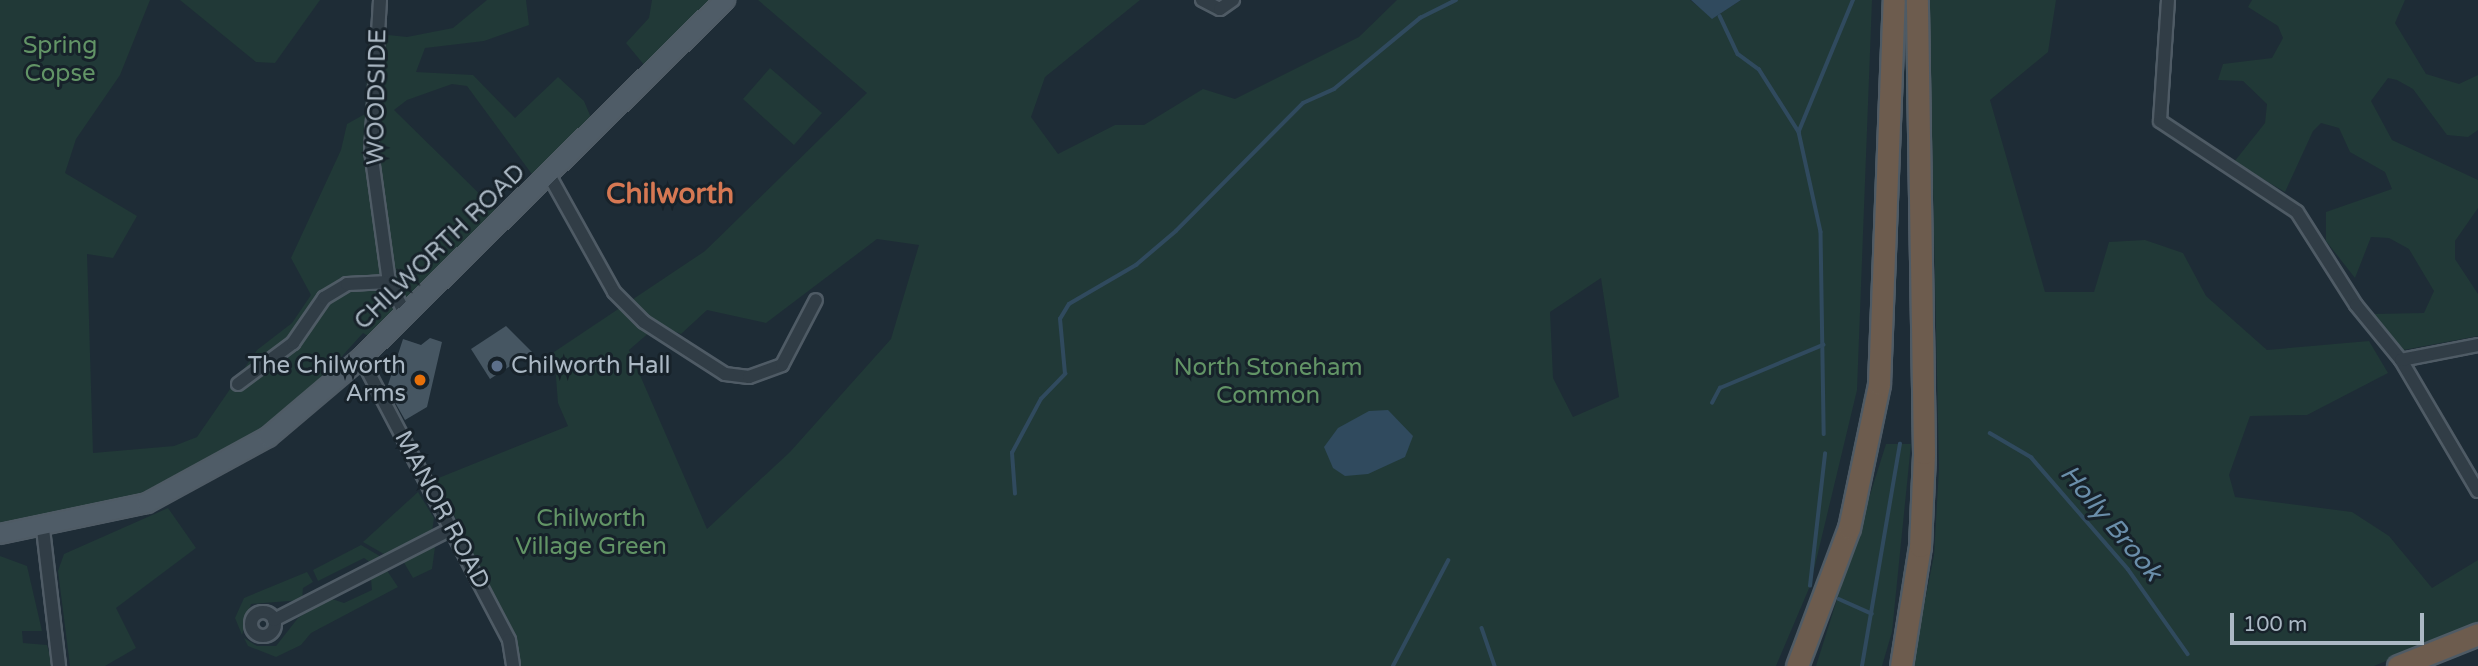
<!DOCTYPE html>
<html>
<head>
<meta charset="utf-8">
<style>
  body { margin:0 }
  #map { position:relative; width:2478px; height:666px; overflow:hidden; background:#1e2c36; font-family:"Varela Round",sans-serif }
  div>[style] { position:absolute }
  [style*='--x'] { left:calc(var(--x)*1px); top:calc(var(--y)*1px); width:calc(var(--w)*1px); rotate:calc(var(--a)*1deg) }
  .green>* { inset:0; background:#213937 }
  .water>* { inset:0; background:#304a5e }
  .stream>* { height:3.5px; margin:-1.75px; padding:0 1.75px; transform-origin:1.75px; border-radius:1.75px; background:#304a5e }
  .building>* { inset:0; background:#465662 }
  .roads { filter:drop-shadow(2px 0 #4f5b65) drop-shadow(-2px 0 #4f5b65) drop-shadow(0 2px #4f5b65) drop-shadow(0 -2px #4f5b65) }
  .minor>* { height:12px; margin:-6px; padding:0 6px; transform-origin:6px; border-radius:6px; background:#313d46 }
  .minor>.ring { margin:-6px; padding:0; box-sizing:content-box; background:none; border:12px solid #313d46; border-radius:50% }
  .primary>* { height:18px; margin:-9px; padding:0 9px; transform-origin:9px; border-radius:9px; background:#4f5c67 }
  .motorway>* { height:21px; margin:-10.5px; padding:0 10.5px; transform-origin:10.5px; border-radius:10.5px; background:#6d5c4e }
  .dots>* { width:19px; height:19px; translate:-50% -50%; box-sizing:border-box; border:4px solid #17222a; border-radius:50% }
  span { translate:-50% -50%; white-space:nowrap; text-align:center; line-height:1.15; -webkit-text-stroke:6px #17222a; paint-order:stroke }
  .park-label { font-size:24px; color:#629466 }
  .street-label { font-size:24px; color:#abb8c4 }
  .poi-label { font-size:24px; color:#abb8c4 }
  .right { translate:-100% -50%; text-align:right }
  .left { translate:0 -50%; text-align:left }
  .water-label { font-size:26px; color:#6a8eaa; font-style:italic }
  .quarter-label { font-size:28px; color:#d67853; font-weight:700 }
  .scale { position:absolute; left:2230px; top:613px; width:194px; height:32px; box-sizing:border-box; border:4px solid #abb8c4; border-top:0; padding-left:9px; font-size:21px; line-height:24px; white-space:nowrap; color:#abb8c4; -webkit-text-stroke:5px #17222a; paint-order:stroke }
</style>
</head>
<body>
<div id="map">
  <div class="green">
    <div style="clip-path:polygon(0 0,150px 0,120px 75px,76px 139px,65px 173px,137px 216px,113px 258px,87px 254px,93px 453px,174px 446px,197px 437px,257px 350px,292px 323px,311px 295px,291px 258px,341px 150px,347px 124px,365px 114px,369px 33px,407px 37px,453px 28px,487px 0,526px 0,529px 25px,484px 41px,425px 48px,416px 72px,473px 75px,515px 118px,558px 77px,584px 101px,592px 120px,534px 177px,467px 86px,452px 84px,407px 100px,394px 110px,497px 211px,370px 337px,363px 333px,306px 396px,231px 450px,156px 490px,56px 520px,0 522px)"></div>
    <div style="clip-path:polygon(180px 0,320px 0,275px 63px,256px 62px)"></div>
    <div style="clip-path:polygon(652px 0,714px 0,645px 66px,626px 43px,649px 18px)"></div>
    <div style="clip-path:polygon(evenodd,758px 0,1140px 0,1045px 77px,1031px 117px,1058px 154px,1115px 125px,1144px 125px,1203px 89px,1235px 99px,1359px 37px,1397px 0,1690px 0,1713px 18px,1741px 0,1872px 0,1857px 390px,1810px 586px,1776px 666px,517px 666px,517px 641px,436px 479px,568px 426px,558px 403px,554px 352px,705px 251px,867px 93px,758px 0,877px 239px,919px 245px,891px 339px,790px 452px,707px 529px,629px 350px,658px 325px,681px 334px,707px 310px,766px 323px,877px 239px,758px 0,1601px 278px,1619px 397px,1573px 417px,1553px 378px,1550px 312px,1601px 278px)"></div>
    <div style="clip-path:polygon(1929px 0,2056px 0,2048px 52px,1990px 100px,2045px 292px,2094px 292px,2109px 242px,2145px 240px,2183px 253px,2206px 296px,2267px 350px,2369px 341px,2388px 373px,2307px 415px,2250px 416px,2229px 475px,2235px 497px,2352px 512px,2389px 536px,2432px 588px,2478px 560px,2478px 623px,2374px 666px,1912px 666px,1934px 555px,1939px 468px)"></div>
    <div style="clip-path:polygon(2252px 0,2405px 0,2395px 23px,2426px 74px,2459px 84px,2478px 75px,2478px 130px,2468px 137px,2447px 135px,2413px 89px,2397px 80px,2388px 78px,2371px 101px,2392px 140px,2478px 180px,2478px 208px,2455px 241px,2455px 259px,2478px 294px,2478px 336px,2398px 351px,2374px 314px,2424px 313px,2434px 291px,2409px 249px,2389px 238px,2371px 237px,2355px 278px,2326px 241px,2326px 212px,2392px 189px,2385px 172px,2350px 152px,2339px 128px,2321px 123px,2313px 131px,2285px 192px,2234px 162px,2265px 123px,2267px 104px,2243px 81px,2218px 80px,2223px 64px,2272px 58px,2283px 38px,2278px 26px,2248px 7px)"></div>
    <div style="clip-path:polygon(770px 68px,822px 113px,794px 145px,743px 99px)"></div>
    <div style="clip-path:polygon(1886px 444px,1911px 444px,1892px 632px,1882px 666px,1816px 666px)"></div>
    <div style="clip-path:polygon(418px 492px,434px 518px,432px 532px,389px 557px,363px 542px)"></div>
    <div style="clip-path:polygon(168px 508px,196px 548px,116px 608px,136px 648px,105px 666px,70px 666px,58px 571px,64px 554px)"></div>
    <div style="clip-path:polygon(361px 545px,383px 558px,374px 565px,364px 558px,318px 581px,313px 570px)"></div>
    <div style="clip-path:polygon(427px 547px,435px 547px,432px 569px,413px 578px,403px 561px)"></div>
    <div style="clip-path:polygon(0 556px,27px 566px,42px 631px,22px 631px,23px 643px,47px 645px,53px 666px,0 666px)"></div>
    <div style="clip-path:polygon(386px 569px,398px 587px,311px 633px,301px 645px,276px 657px,248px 646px,244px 638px,257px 646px,276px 646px,298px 618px,329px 598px,344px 603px,372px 590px,371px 579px)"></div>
    <div style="clip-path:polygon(307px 572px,313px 582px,303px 588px,302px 600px,251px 604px,242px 635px,235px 618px,244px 598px)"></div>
  </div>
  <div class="water">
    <div style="clip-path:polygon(1691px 0,1741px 0,1712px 19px)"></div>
    <div style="clip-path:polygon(1388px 410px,1413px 436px,1405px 457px,1368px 474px,1345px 476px,1333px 468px,1324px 447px,1338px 428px,1369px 411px)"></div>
  </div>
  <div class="stream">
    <div style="--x:1720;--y:16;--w:42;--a:64.7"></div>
    <div style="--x:1738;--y:54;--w:26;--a:36"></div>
    <div style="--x:1759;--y:69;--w:75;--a:57.6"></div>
    <div style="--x:1799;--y:132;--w:102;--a:77.6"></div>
    <div style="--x:1821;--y:232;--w:202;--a:89.1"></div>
    <div style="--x:1799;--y:131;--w:142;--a:-67.6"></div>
    <div style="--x:1712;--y:403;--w:17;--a:-62"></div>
    <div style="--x:1720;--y:388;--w:112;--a:-22.7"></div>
    <div style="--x:1990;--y:433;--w:48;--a:30.3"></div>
    <div style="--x:2031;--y:457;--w:148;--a:49.1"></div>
    <div style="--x:2128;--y:569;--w:104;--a:54.8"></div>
    <div style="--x:1015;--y:494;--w:41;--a:-94.2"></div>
    <div style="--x:1012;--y:453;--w:61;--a:-61.8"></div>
    <div style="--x:1041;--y:399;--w:35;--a:-46"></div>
    <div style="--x:1065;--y:374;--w:55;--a:-95.2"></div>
    <div style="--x:1060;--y:319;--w:17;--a:-59"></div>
    <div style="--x:1069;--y:304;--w:78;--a:-30.2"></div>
    <div style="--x:1136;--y:265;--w:52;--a:-40.4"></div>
    <div style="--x:1176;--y:231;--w:180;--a:-45.2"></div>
    <div style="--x:1303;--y:103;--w:34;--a:-24"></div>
    <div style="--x:1334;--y:89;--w:112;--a:-39.5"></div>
    <div style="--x:1420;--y:18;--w:40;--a:-26.6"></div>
    <div style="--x:1810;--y:586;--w:133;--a:-83.5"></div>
    <div style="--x:1839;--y:599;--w:36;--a:24"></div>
    <div style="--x:1482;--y:628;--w:40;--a:71.1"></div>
    <div style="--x:1393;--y:666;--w:119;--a:-62.4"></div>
    <div style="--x:1862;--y:666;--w:225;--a:-80.3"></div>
  </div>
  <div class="building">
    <div style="clip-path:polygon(506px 326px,532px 352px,490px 379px,471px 349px)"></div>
    <div style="clip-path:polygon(430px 338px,442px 342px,427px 407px,405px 420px,387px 388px,403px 339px,421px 345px)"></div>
  </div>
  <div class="roads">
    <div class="minor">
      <div style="--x:380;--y:0;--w:151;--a:93.4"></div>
      <div style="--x:371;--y:151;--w:132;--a:82.2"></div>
      <div style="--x:389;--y:282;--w:37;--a:63"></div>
      <div style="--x:1202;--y:0;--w:20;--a:27"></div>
      <div style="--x:1220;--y:9;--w:16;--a:-35"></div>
      <div style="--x:2168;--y:0;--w:121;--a:93.8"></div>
      <div style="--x:2160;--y:121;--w:164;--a:33.6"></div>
      <div style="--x:2297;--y:212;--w:110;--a:57.6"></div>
      <div style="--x:2356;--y:305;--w:71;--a:50.7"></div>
      <div style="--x:2401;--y:360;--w:152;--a:59.6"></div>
      <div style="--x:549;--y:175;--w:134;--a:60.9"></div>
      <div style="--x:614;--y:292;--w:42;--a:45"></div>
      <div style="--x:644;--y:322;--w:96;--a:32.7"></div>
      <div style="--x:725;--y:374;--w:24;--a:7"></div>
      <div style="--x:749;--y:377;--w:35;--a:-20"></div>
      <div style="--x:782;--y:365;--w:73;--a:-62.4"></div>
      <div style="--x:361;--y:358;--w:318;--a:62.3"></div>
      <div style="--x:509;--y:640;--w:26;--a:81"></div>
      <div style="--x:2401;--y:360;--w:78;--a:-11"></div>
      <div style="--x:238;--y:384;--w:69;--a:-36.7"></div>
      <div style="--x:293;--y:343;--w:55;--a:-55.4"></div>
      <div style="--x:324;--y:298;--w:27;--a:-31"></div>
      <div style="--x:347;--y:284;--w:42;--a:-2.7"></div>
      <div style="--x:43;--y:529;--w:138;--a:83.3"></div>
      <div class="ring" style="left:251px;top:612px;width:12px;height:12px"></div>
      <div style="--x:274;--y:620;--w:201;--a:-27.2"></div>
    </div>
    <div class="primary">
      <div style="--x:0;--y:534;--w:150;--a:-11.9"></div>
      <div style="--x:147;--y:503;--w:138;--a:-28.6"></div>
      <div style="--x:268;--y:437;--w:122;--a:-40.3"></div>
      <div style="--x:361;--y:358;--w:511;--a:-44.52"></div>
    </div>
    <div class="motorway">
      <div style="--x:1797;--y:666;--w:147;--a:-69.4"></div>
      <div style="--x:1849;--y:528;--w:147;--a:-78.2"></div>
      <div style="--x:1879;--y:384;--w:384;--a:-87.8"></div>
      <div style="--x:1901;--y:666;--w:121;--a:-81"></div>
      <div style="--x:1920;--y:546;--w:93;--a:-87.5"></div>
      <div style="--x:1924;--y:453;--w:453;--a:-90.9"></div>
      <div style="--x:2398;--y:666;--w:86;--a:-21.8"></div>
    </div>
  </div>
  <div class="dots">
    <div style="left:497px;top:366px;background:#5c6f8a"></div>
    <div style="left:420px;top:380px;background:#e8710a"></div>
  </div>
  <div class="park-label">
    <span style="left:60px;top:60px">Spring<br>Copse</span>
    <span style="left:1268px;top:382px">North Stoneham<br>Common</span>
    <span style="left:591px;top:533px">Chilworth<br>Village Green</span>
  </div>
  <div class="street-label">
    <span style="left:377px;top:97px;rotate:-89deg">WOODSIDE</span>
    <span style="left:440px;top:247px;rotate:-44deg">CHILWORTH ROAD</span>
    <span style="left:442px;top:510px;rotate:62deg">MANOR ROAD</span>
  </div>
  <div class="poi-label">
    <span class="right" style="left:406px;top:380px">The Chilworth<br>Arms</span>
    <span class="left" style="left:511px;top:366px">Chilworth Hall</span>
  </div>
  <div class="water-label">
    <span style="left:2111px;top:523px;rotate:50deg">Holly Brook</span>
  </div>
  <div class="quarter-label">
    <span style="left:670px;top:194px">Chilworth</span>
  </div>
  <div class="scale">100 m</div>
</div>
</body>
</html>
